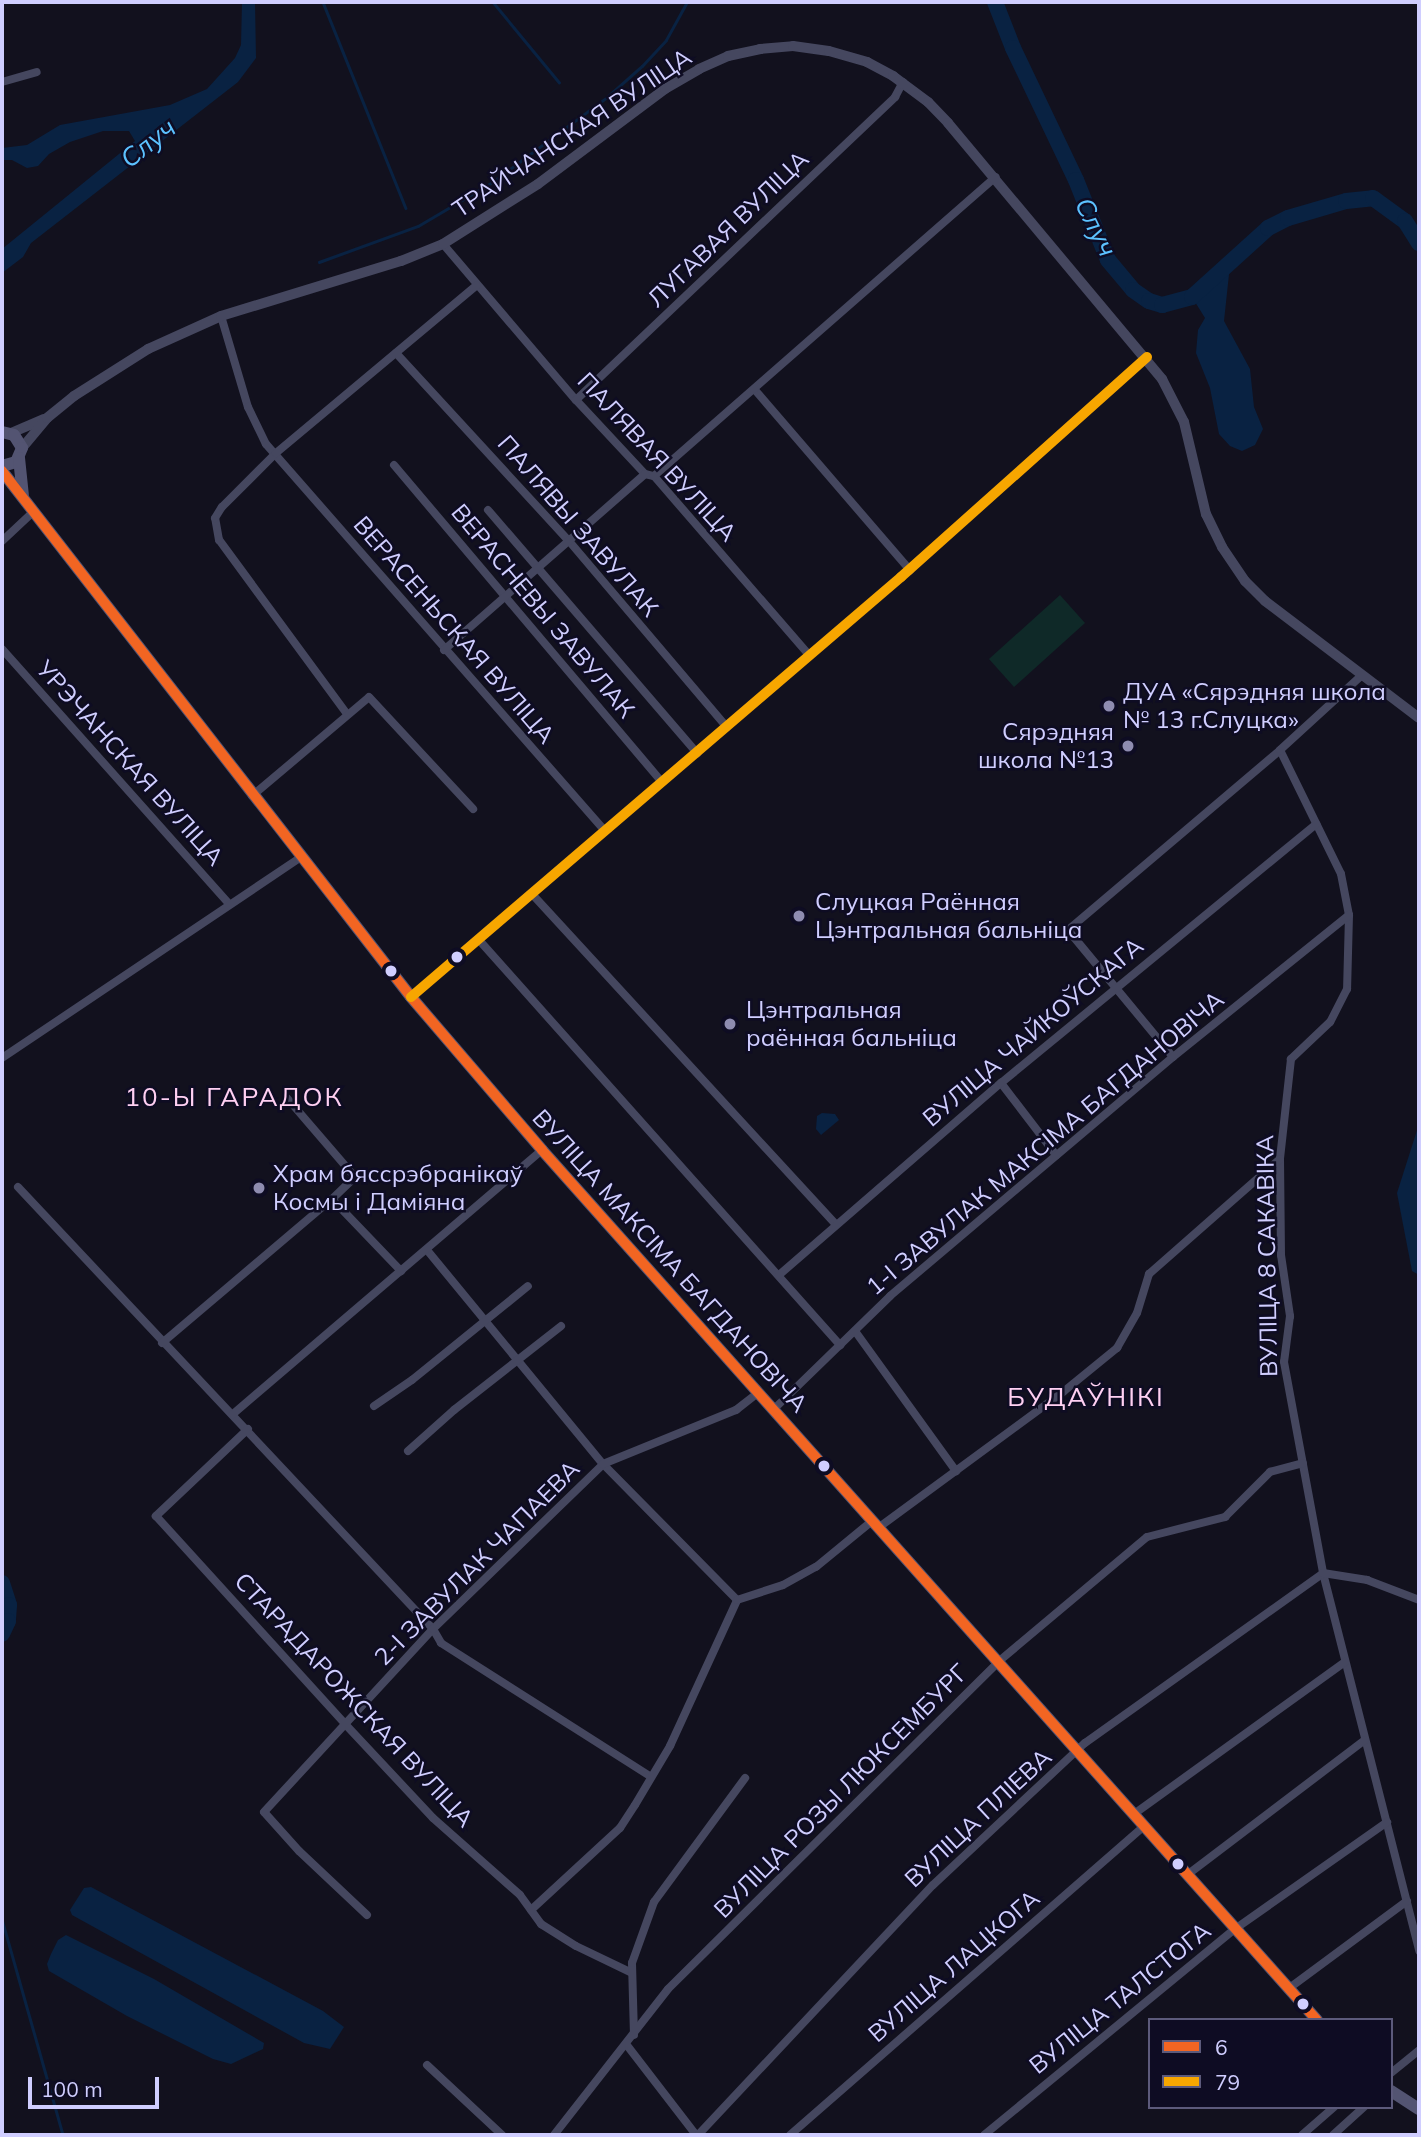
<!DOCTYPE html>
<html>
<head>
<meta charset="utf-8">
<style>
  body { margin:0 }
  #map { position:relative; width:1421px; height:2137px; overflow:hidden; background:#12111e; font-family:Mulish,sans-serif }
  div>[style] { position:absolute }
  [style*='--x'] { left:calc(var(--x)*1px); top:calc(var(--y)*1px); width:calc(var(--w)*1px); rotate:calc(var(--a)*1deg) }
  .green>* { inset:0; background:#0f2928 }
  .water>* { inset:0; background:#092242 }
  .stream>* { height:2.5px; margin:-1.25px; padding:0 1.25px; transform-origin:1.25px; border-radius:1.25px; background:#092242 }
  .river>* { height:16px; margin:-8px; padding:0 8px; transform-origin:8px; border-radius:8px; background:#092242 }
  .minor>* { height:8px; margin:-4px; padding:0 4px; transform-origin:4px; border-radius:4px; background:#45475f }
  .tertiary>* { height:10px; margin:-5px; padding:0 5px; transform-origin:5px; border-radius:5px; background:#45475f }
  .secondary>* { height:12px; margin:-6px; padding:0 6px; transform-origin:6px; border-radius:6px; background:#535472 }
  .bus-1>* { height:10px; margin:-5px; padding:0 5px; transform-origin:5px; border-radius:5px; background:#f26522 }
  .bus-2>* { height:10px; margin:-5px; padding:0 5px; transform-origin:5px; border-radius:5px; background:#f7a600 }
  .dots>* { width:19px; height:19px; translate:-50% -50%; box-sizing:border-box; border:4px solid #0e0c23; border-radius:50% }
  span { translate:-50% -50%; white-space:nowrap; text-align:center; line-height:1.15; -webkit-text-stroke:5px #0e0c23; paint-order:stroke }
  .street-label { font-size:24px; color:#d0ceff }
  .poi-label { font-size:24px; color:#d0ceff }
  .left { translate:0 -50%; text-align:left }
  .right { translate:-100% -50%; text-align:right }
  .water-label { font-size:26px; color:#5cc2ff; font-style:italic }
  .neighbourhood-label { font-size:26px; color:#ffd0f2; letter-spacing:2px }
  .frame { position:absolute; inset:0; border:4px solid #d0ceff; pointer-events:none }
  .legend { position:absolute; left:1148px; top:2018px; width:245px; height:91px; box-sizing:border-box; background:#0e0c23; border:2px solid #5c5a7b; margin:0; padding:9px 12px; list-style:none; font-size:21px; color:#d0ceff }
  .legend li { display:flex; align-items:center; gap:14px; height:35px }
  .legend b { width:35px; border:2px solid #5c5a7b }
  .scale { position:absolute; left:28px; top:2077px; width:131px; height:32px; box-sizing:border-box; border:4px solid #d0ceff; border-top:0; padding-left:9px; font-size:21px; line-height:24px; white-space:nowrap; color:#d0ceff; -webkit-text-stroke:5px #0e0c23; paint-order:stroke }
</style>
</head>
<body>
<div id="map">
  <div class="green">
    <div style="clip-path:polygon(1060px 595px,1085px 623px,1014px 687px,989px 659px)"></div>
  </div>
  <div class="water">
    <div style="clip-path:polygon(242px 2px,255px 2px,256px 58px,238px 82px,31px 243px,23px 257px,2px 273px,2px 249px,135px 141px,129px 131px,103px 131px,70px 142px,49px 154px,38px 166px,27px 168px,12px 160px,2px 160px,2px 148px,27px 145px,60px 125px,170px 105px,207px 89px,235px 58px,241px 45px)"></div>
    <div style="clip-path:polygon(1230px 265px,1224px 321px,1250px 369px,1254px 407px,1263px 429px,1255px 445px,1242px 451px,1230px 446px,1219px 434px,1210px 388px,1196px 353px,1198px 330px,1205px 318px,1192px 297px)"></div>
    <div style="clip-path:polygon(822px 1113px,835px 1114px,839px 1120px,821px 1135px,816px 1129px,817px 1116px)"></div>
    <div style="clip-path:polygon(1419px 1124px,1419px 1275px,1412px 1271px,1397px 1193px)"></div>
    <div style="clip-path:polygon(91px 1887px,323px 2011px,344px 2027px,330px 2049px,304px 2043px,72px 1915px,70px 1910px,84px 1888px)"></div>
    <div style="clip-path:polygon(66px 1935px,154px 1979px,264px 2043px,263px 2049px,231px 2064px,213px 2059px,127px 2016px,49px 1971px,47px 1964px,51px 1954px,58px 1940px)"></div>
  </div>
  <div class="stream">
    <div style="--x:323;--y:2;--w:222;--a:68.1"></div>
    <div style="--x:493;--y:2;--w:104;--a:50.5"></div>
    <div style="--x:319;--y:262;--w:105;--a:-20"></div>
    <div style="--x:418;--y:226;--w:85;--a:-30.5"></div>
    <div style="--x:491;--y:183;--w:143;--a:-36.5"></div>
    <div style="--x:606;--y:98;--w:48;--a:-41.6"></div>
    <div style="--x:642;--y:66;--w:35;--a:-47"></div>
    <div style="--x:666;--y:40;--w:43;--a:-61.1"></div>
    <div style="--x:2;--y:1919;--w:224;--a:74.2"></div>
  </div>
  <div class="river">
    <div style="--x:995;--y:2;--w:49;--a:68.6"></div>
    <div style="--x:1013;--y:48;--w:146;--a:64.5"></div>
    <div style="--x:1076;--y:180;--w:86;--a:68.2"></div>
    <div style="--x:1108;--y:260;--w:39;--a:50"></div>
    <div style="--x:1133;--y:290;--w:19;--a:35"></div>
    <div style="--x:1149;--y:301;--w:14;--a:17"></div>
    <div style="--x:1162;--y:305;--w:31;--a:-15"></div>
    <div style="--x:1192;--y:297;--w:103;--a:-42.2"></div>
    <div style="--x:1268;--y:228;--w:22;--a:-27"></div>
    <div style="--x:1288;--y:218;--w:60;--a:-16.3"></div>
    <div style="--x:1346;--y:201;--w:27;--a:-6"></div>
    <div style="--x:1373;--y:198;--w:39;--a:36"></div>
    <div style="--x:1405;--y:221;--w:26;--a:58"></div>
    <div style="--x:2;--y:1583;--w:23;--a:72"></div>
    <div style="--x:9;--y:1605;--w:16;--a:94"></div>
    <div style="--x:8;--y:1621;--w:14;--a:115"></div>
  </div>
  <div class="minor">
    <div style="--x:2;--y:82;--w:36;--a:-16"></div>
    <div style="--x:443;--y:244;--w:205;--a:49.6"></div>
    <div style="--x:576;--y:400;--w:101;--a:47"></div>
    <div style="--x:645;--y:474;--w:9;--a:13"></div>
    <div style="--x:654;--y:476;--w:238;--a:49.1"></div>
    <div style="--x:221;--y:316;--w:95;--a:73.5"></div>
    <div style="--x:248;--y:407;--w:41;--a:64.1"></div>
    <div style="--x:266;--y:444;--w:514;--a:48.78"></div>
    <div style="--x:396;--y:353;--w:255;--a:47.4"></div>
    <div style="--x:569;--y:541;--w:244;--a:49.7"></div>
    <div style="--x:755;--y:390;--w:238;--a:49.3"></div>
    <div style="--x:576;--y:400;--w:440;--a:-43.5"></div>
    <div style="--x:895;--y:97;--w:17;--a:-62"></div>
    <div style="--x:394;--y:465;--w:415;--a:49.8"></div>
    <div style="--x:654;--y:476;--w:454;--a:-41.2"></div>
    <div style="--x:488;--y:510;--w:321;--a:49.3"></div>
    <div style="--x:2;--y:541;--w:42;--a:-43.1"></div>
    <div style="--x:2;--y:649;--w:341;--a:48.3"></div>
    <div style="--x:444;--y:650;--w:267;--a:-41.2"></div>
    <div style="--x:347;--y:714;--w:216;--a:-126.3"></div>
    <div style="--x:219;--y:540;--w:22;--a:-100"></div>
    <div style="--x:215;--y:518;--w:13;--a:-58"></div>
    <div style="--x:222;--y:507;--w:76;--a:-45"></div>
    <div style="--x:276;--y:453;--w:261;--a:-39.9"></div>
    <div style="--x:1280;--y:750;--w:138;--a:63.8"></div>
    <div style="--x:1341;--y:874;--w:42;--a:79"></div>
    <div style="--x:1349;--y:915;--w:74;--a:91.5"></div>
    <div style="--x:1347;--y:989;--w:37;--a:117"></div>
    <div style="--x:1330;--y:1022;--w:54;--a:136.5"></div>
    <div style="--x:1291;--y:1059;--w:101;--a:96.3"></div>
    <div style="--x:1280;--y:1159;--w:96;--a:89.4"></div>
    <div style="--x:1281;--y:1255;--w:62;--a:81.6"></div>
    <div style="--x:1290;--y:1316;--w:46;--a:97.4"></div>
    <div style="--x:1284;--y:1362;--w:215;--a:79.5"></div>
    <div style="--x:1323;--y:1573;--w:390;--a:75.7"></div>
    <div style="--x:252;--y:796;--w:153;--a:-40.2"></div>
    <div style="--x:369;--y:697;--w:153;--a:47.1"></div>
    <div style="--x:532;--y:894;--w:447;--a:47.4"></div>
    <div style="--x:479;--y:940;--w:543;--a:48.29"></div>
    <div style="--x:411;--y:997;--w:645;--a:-40.6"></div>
    <div style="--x:901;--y:577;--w:330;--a:-41.8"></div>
    <div style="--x:1173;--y:1057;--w:165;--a:-129.6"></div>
    <div style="--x:1068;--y:930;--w:278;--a:-40.3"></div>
    <div style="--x:1280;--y:750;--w:110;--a:-42.4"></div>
    <div style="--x:2;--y:1058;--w:359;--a:-33.9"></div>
    <div style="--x:1001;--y:1083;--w:91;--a:52.6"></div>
    <div style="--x:287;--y:1098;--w:104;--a:49.3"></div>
    <div style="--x:355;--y:1177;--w:32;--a:136"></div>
    <div style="--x:332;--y:1199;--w:100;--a:46.2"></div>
    <div style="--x:18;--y:1187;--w:606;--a:46.8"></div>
    <div style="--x:433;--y:1629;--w:16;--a:60"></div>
    <div style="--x:441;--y:1643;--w:248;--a:32.5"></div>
    <div style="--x:427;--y:1250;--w:277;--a:50.6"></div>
    <div style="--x:603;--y:1464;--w:191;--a:45.4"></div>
    <div style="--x:779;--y:1275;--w:294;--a:-40.9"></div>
    <div style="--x:1001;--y:1083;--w:408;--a:-39.4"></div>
    <div style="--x:855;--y:1331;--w:173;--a:54.2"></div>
    <div style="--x:162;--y:1343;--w:223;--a:-40.3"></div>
    <div style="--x:374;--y:1406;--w:46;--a:-34.4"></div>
    <div style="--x:412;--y:1380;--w:149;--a:-39"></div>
    <div style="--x:774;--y:1409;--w:162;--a:-44.2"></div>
    <div style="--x:890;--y:1296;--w:370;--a:-40.2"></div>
    <div style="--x:1173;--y:1057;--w:226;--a:-38.9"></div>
    <div style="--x:233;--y:1414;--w:406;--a:-40.5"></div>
    <div style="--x:248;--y:1429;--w:127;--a:136.6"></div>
    <div style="--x:156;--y:1516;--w:282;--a:47.7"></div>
    <div style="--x:346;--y:1725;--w:127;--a:46.9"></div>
    <div style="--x:433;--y:1818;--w:116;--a:41.5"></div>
    <div style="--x:520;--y:1895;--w:36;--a:54"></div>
    <div style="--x:541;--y:1924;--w:41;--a:32.2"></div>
    <div style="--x:576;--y:1946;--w:62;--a:25.7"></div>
    <div style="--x:408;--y:1451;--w:62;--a:-41.7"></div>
    <div style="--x:454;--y:1410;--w:136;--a:-38.1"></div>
    <div style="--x:878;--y:1528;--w:230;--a:-36.3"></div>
    <div style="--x:1063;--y:1392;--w:70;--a:-39.2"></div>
    <div style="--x:1117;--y:1348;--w:40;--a:-60.3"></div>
    <div style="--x:1137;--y:1313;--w:41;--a:-72.9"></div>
    <div style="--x:1149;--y:1274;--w:174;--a:-41.3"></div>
    <div style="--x:1134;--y:1814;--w:260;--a:-35.8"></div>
    <div style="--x:1187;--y:1875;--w:223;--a:-37.2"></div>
    <div style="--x:531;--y:1910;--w:121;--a:-42.7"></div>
    <div style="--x:620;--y:1828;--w:27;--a:-57"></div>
    <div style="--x:635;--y:1805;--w:69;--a:-59.3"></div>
    <div style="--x:670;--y:1746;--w:161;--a:-65.3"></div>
    <div style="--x:737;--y:1600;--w:48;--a:-18.1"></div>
    <div style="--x:783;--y:1585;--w:38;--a:-29"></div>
    <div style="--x:816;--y:1567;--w:72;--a:-39.4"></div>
    <div style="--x:367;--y:1915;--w:93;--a:-136.7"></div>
    <div style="--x:299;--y:1851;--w:52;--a:-131.9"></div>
    <div style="--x:264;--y:1812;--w:249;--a:-47.3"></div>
    <div style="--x:433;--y:1629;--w:237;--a:-44.1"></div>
    <div style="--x:603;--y:1464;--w:144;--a:-22.1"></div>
    <div style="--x:736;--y:1410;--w:29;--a:-38"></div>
    <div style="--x:1288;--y:1989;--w:148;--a:-36.5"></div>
    <div style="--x:634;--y:2035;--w:72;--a:-91.6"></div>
    <div style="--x:632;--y:1963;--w:65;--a:-70.2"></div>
    <div style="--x:654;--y:1902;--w:154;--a:-53.7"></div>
    <div style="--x:626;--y:2044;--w:115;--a:52.4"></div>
    <div style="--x:427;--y:2065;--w:103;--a:43"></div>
    <div style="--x:1391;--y:2073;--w:36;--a:-39"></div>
    <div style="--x:554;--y:2135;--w:185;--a:-52"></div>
    <div style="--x:668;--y:1989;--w:465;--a:-44.7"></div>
    <div style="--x:998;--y:1662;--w:194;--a:-40"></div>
    <div style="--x:1147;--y:1537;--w:81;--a:-14.4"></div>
    <div style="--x:1225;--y:1517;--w:64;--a:-45"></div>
    <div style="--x:1270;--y:1472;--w:34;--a:-15"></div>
    <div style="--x:698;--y:2135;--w:343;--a:-46.8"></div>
    <div style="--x:933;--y:1885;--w:208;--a:-43.1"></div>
    <div style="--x:1085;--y:1743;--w:292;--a:-35.5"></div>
    <div style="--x:1323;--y:1573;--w:45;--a:9"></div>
    <div style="--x:1367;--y:1580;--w:56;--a:21"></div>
    <div style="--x:790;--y:2135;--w:470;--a:-41.1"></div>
    <div style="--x:984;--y:2135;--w:325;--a:-39.4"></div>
    <div style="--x:1235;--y:1929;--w:186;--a:-35.1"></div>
    <div style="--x:1302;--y:2135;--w:43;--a:-41.2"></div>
    <div style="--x:1333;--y:2135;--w:42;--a:-42.1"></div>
  </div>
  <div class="tertiary">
    <div style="--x:11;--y:433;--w:36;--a:-23"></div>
    <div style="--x:22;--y:448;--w:39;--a:-50"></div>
    <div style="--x:47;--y:418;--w:35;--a:-39"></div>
    <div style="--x:74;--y:396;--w:88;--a:-32.4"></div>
    <div style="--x:148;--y:349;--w:80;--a:-24.3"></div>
    <div style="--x:221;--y:316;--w:188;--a:-17"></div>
    <div style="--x:401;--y:261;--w:45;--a:-22"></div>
    <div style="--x:443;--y:244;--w:112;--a:-32.3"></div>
    <div style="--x:538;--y:184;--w:159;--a:-36.8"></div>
    <div style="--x:665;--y:89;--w:39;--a:-30"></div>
    <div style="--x:699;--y:69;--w:32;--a:-24"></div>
    <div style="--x:728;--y:56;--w:33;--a:-12"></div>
    <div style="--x:760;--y:49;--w:33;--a:-5"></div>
    <div style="--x:793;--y:46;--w:36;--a:8"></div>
    <div style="--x:829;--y:51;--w:40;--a:16"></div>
    <div style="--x:867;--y:62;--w:30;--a:28"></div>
    <div style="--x:893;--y:76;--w:44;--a:36.6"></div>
    <div style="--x:928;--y:102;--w:29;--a:46"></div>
    <div style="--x:948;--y:123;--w:334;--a:50.1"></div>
    <div style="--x:1162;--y:379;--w:48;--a:62.9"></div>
    <div style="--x:1184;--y:422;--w:95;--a:76.6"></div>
    <div style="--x:1206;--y:514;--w:37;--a:64"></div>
    <div style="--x:1222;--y:547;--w:41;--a:55.9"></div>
    <div style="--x:1245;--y:581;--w:28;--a:45"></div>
    <div style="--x:1265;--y:601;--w:193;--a:37.2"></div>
  </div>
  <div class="secondary">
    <div style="--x:2;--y:432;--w:12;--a:14"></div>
    <div style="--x:14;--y:435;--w:15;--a:58"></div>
    <div style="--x:22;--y:448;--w:15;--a:113"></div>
    <div style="--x:16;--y:462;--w:15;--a:164"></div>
    <div style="--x:19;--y:458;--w:37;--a:84"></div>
    <div style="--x:2;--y:471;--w:666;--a:52.13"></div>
    <div style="--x:411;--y:997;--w:201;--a:49.4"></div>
    <div style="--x:542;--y:1150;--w:1165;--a:48.31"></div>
    <div style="--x:1391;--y:2091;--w:33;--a:33"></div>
  </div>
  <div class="bus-1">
    <div style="--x:2;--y:471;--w:666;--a:52.13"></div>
    <div style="--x:411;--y:997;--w:201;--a:49.4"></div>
    <div style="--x:542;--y:1150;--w:1165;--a:48.31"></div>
  </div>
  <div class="bus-2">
    <div style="--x:411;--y:997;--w:645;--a:-40.6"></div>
    <div style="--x:901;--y:577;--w:330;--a:-41.8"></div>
  </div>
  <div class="dots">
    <div style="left:1109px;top:706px;background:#8e8cb0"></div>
    <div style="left:1128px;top:746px;background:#8e8cb0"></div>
    <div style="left:799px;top:916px;background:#8e8cb0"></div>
    <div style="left:457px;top:957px;background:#d0ceff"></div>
    <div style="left:391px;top:971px;background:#d0ceff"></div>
    <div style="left:730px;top:1024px;background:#8e8cb0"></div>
    <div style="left:259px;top:1188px;background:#8e8cb0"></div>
    <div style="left:824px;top:1466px;background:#d0ceff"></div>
    <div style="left:1178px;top:1864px;background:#d0ceff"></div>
    <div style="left:1303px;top:2004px;background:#d0ceff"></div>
  </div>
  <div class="street-label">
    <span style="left:572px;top:133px;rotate:-34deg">ТРАЙЧАНСКАЯ ВУЛІЦА</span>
    <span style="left:728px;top:229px;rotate:-44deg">ЛУГАВАЯ ВУЛІЦА</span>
    <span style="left:657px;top:457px;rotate:47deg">ПАЛЯВАЯ ВУЛІЦА</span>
    <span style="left:578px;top:526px;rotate:49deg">ПАЛЯВЫ ЗАВУЛАК</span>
    <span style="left:543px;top:611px;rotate:50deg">ВЕРАСНЕВЫ ЗАВУЛАК</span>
    <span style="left:454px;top:630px;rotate:49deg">ВЕРАСЕНЬСКАЯ ВУЛІЦА</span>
    <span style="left:130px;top:763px;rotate:48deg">УРЭЧАНСКАЯ ВУЛІЦА</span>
    <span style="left:1033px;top:1032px;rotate:-40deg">ВУЛІЦА ЧАЙКОЎСКАГА</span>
    <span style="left:1045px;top:1143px;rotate:-40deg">1-І ЗАВУЛАК МАКСІМА БАГДАНОВІЧА</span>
    <span style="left:1267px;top:1256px;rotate:-91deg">ВУЛІЦА 8 САКАВІКА</span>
    <span style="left:670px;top:1261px;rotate:48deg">ВУЛІЦА МАКСІМА БАГДАНОВІЧА</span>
    <span style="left:477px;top:1563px;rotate:-45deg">2-І ЗАВУЛАК ЧАПАЕВА</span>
    <span style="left:354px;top:1700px;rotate:47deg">СТАРАДАРОЖСКАЯ ВУЛІЦА</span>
    <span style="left:841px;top:1791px;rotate:-45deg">ВУЛІЦА РОЗЫ ЛЮКСЕМБУРГ</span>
    <span style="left:978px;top:1818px;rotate:-43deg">ВУЛІЦА ПЛІЕВА</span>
    <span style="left:954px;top:1966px;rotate:-41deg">ВУЛІЦА ЛАЦКОГА</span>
    <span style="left:1120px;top:1998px;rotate:-39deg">ВУЛІЦА ТАЛСТОГА</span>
  </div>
  <div class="poi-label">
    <span class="left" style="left:1123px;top:706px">ДУА «Сярэдняя школа<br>№ 13 г.Слуцка»</span>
    <span class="right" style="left:1114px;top:746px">Сярэдняя<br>школа №13</span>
    <span class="left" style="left:815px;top:916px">Слуцкая Раённая<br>Цэнтральная бальніца</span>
    <span class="left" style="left:746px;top:1024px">Цэнтральная<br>раённая бальніца</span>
    <span class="left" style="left:273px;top:1188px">Храм бяссрэбранікаў<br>Космы і Даміяна</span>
  </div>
  <div class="water-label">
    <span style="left:148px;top:143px;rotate:-38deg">Случ</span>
    <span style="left:1096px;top:227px;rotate:64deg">Случ</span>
  </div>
  <div class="neighbourhood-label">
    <span style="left:234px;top:1097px">10-Ы ГАРАДОК</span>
    <span style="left:1086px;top:1397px">БУДАЎНІКІ</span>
  </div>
  <div class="frame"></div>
  <ul class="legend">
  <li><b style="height:9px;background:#f26522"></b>6</li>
  <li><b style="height:9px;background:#f7a600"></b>79</li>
  </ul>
  <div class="scale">100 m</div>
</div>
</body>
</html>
